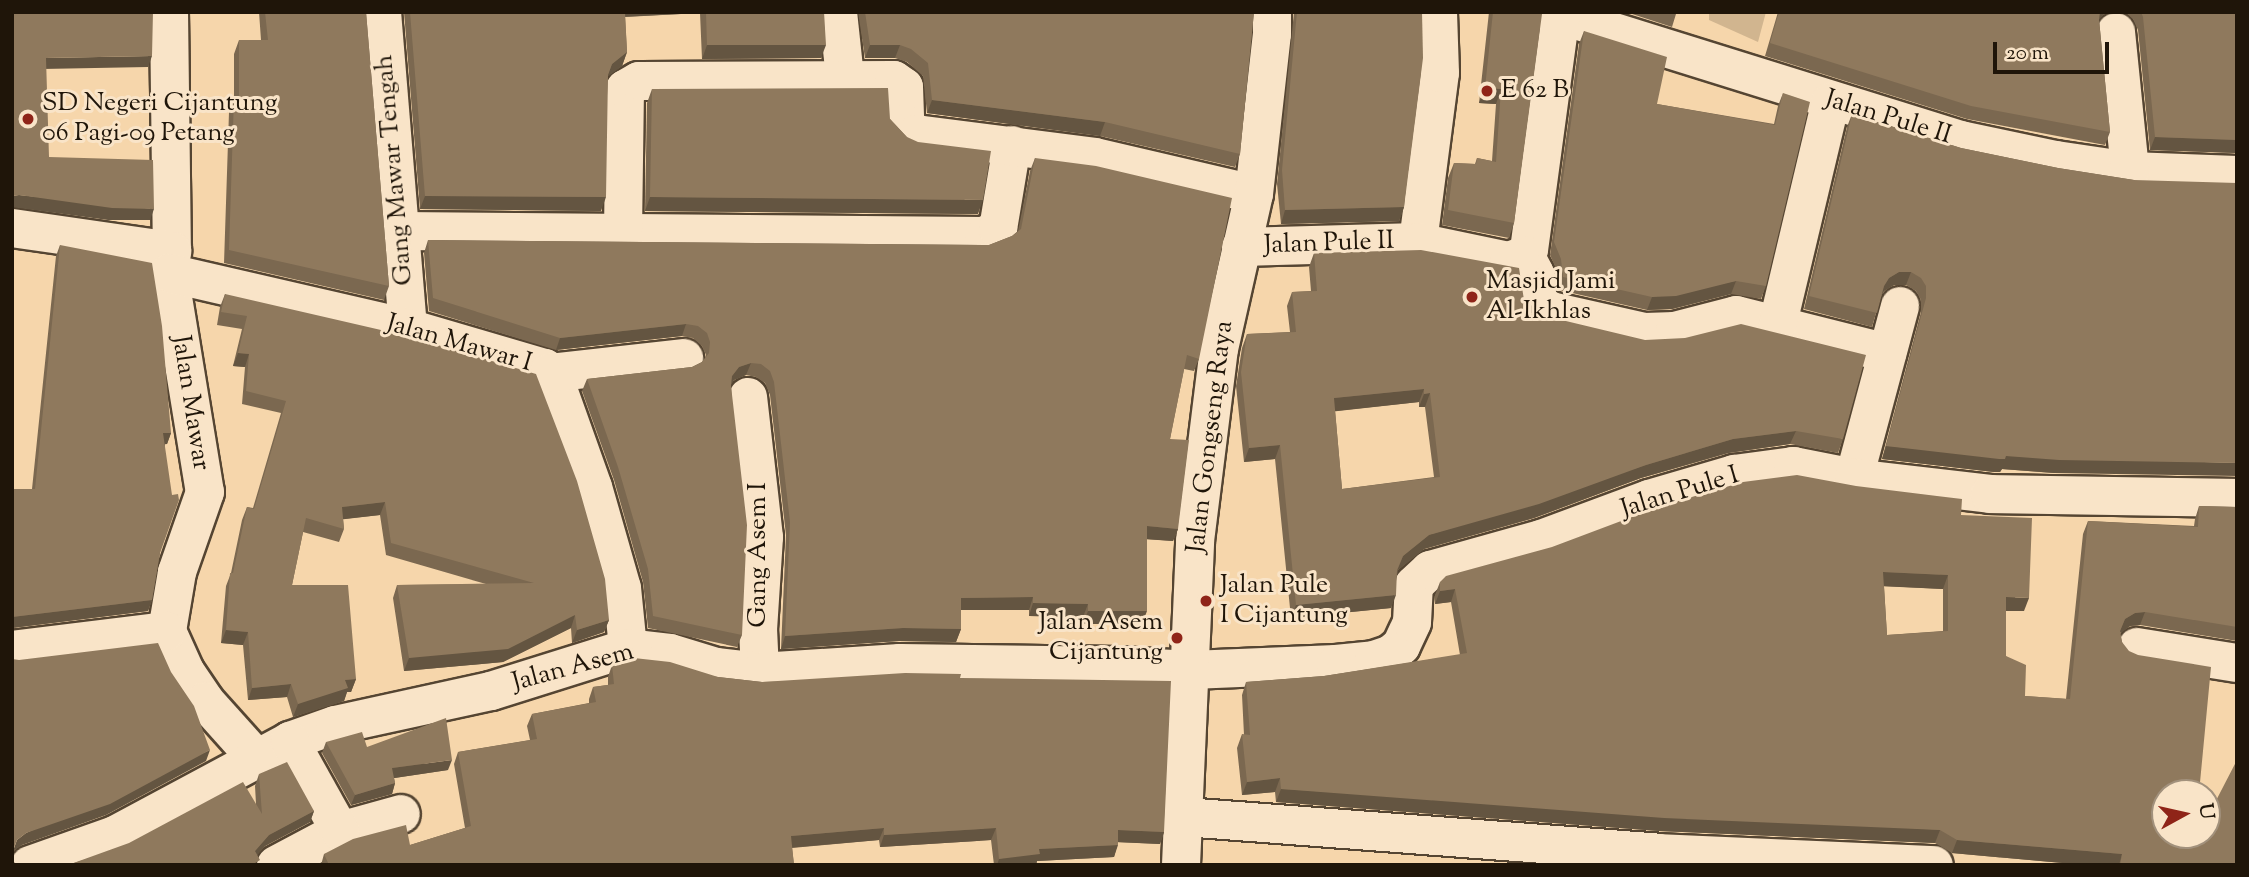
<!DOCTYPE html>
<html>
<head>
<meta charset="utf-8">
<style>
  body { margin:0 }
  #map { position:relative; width:2249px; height:877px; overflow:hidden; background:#f6d6ab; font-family:"Sorts Mill Goudy",serif }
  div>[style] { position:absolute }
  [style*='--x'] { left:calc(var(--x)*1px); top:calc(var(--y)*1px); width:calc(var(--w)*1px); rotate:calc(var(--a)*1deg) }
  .green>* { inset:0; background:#d1b58f }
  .roads { filter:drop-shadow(2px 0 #554532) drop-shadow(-2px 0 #554532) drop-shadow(0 2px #554532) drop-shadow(0 -2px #554532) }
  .minor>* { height:38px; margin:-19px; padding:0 19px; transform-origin:19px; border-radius:19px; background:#f9e4c8 }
  .wall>* { inset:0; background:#7b6850 }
  .shaded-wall>* { inset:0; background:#645541 }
  .building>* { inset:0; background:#8f795d }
  .dots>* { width:19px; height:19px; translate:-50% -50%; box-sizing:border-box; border:4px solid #f9e4c8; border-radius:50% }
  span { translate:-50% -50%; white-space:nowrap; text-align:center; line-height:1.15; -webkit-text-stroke:6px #f9e4c8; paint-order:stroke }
  .poi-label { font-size:26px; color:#1f1509 }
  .left { translate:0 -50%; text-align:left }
  .right { translate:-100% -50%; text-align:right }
  .street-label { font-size:26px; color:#1f1509 }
  .frame { position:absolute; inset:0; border:14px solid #1f1509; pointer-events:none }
  .north { position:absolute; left:2151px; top:779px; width:70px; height:70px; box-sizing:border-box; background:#f9e4c8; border:2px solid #a2917c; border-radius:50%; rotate:82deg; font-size:19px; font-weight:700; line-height:28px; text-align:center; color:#1f1509 }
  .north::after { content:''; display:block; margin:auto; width:24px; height:32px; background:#8f2418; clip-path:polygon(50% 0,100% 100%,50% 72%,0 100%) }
  .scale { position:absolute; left:1993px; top:42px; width:116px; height:32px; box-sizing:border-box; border:4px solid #1f1509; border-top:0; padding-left:9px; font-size:21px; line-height:24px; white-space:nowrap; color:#1f1509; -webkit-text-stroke:5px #f9e4c8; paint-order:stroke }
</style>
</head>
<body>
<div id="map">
  <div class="green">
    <div style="clip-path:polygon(1709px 12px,1766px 12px,1758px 42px,1709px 20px)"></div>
  </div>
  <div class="roads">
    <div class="minor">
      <div style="--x:169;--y:12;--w:239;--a:89.3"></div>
      <div style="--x:172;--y:251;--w:22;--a:98"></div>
      <div style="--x:169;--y:273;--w:222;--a:80.7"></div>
      <div style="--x:205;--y:492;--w:85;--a:109.3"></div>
      <div style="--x:177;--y:572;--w:60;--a:99.6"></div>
      <div style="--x:167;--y:631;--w:44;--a:65.8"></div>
      <div style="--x:185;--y:671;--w:36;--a:56"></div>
      <div style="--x:205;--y:701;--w:78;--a:48.1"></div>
      <div style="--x:382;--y:12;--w:317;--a:85.3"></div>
      <div style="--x:838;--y:12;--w:66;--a:83.9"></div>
      <div style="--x:1550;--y:12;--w:430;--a:17.3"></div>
      <div style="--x:1961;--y:140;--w:97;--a:11.9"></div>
      <div style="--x:2056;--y:160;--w:75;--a:8.5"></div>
      <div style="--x:2130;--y:171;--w:107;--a:2.1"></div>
      <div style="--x:2116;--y:32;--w:140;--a:84.2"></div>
      <div style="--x:12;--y:228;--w:162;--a:8.2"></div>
      <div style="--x:400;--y:231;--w:584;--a:0.49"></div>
      <div style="--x:984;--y:236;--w:16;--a:-27"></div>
      <div style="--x:998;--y:229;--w:85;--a:-80.5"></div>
      <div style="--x:623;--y:231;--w:142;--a:-89.2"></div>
      <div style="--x:625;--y:89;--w:16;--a:-30"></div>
      <div style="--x:639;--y:81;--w:255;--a:-0.2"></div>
      <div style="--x:894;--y:80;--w:12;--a:35"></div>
      <div style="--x:904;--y:87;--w:37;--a:88"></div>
      <div style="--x:905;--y:124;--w:15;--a:42"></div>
      <div style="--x:916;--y:134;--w:180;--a:7.3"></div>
      <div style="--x:1095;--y:157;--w:163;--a:13.1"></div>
      <div style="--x:1418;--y:242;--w:170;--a:-82.6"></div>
      <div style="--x:1440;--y:73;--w:61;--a:-91.9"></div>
      <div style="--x:1241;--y:247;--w:177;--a:-1.6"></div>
      <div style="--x:1418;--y:242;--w:93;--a:11.8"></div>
      <div style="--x:1509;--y:261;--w:17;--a:-21"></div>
      <div style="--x:1525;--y:255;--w:6;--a:-51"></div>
      <div style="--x:1529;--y:250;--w:238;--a:-82.3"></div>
      <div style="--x:1525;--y:255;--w:21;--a:62"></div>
      <div style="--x:1535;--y:274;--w:29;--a:84"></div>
      <div style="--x:1538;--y:303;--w:15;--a:32"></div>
      <div style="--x:1551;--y:311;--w:96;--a:12.6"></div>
      <div style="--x:1645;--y:332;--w:30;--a:-2"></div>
      <div style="--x:1675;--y:331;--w:63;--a:-14.7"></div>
      <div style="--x:1736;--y:315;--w:156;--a:14.1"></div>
      <div style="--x:169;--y:273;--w:245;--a:13"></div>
      <div style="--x:408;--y:328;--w:143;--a:16.3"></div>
      <div style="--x:545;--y:368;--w:22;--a:56"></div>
      <div style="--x:557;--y:386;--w:107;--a:70.4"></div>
      <div style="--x:593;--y:487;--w:105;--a:74"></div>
      <div style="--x:622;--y:588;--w:60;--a:84.3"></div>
      <div style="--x:1778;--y:323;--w:228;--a:-76.6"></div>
      <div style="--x:549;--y:373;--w:136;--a:-6.3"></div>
      <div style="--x:748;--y:397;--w:141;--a:83.5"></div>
      <div style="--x:764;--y:537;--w:92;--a:93.7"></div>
      <div style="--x:758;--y:629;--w:43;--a:87.3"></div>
      <div style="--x:1854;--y:478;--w:178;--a:-75"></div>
      <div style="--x:2137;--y:647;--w:101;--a:9.1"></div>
      <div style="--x:12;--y:650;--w:156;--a:-7"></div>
      <div style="--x:1184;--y:817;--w:475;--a:4.3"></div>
      <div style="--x:1658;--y:853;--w:276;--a:2.5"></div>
      <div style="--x:340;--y:831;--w:63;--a:-15.6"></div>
      <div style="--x:30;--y:865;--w:90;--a:-19.4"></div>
      <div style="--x:115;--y:835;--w:199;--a:-28.2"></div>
      <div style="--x:290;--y:741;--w:48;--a:-19.6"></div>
      <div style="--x:335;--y:725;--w:160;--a:-12.3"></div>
      <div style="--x:491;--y:691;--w:144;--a:-17.4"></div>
      <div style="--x:628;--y:648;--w:42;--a:6.8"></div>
      <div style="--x:670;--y:653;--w:48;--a:16.9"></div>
      <div style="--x:716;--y:667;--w:44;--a:6.5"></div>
      <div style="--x:760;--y:672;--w:140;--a:-3.7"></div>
      <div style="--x:900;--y:663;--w:219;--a:0.8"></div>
      <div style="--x:1119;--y:666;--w:72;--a:3.2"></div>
      <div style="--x:1191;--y:670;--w:145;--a:-2.4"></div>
      <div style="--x:1336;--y:664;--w:38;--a:-6"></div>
      <div style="--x:1374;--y:660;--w:18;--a:-19"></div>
      <div style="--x:1391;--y:654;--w:13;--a:-39"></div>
      <div style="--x:1401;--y:646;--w:26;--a:-65"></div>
      <div style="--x:1412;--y:622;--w:37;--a:-87"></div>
      <div style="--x:1414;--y:585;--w:22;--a:-43"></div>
      <div style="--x:1430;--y:570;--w:115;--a:-15.6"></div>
      <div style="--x:1541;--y:539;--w:115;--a:-20.3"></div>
      <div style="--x:1649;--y:499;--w:89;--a:-16.4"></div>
      <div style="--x:1734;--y:474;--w:60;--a:-7.7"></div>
      <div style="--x:1793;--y:466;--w:62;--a:11.1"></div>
      <div style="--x:1854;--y:478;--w:137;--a:6.7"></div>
      <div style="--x:1990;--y:494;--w:247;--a:0.9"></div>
      <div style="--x:276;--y:865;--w:72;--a:-28"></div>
      <div style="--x:340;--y:831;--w:103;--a:-119.1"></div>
      <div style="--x:1181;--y:865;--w:324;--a:-87.5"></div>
      <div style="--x:1195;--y:541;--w:193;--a:-82.9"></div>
      <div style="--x:1219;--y:349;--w:159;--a:-77.3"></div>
      <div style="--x:1254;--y:194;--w:161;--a:-83.6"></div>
      <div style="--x:1272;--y:34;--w:22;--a:-90"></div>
    </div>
  </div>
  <div class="wall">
    <div style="clip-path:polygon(259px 12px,366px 12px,389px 286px,384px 300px,224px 263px,229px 112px,234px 98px,234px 54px,239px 40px,261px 40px)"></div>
    <div style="clip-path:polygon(404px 12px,824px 12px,821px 58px,702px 59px,700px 13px,625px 17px,627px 52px,622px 66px,608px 76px,601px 211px,420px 209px)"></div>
    <div style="clip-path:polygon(858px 12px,1254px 12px,1240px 154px,1235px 167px,1100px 136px,927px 113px,923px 76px,907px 62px,895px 58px,865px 58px)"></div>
    <div style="clip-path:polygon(1294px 12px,1422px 12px,1404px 207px,1399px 221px,1281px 224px,1277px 184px)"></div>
    <div style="clip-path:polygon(1489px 12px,1541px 12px,1514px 223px,1509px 238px,1442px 225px,1448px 178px,1454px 163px,1475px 164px,1477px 158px,1492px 161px,1496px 104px,1479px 103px)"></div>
    <div style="clip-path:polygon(1626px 12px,1697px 12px,1697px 13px,1676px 14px,1672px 27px)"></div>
    <div style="clip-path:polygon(1778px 12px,2109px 12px,2103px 15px,2099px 19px,2110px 132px,2105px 145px,1967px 119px,1765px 56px)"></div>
    <div style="clip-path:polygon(2125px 12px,2237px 12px,2237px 153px,2150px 150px,2138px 30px,2133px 19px)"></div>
    <div style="clip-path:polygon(1584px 31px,1657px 104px,1774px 124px,1778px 106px,1783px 93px,1766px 286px,1761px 299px,1731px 294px,1672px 309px,1647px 310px,1559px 290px,1557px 271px,1550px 255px,1579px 44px)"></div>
    <div style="clip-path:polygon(652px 89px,890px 119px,978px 214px,645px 211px,647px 103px)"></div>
    <div style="clip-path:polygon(1852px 114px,1961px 148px,2058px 168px,2134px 180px,2054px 473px,2002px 469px,2000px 472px,1994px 472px,1882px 459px,1921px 312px,1921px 300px,1916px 291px,1906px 285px,1894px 285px,1884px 291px,1881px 296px,1872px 327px,1804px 309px,1847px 127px)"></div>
    <div style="clip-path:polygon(1035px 158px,1199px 359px,1194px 371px,1184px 369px,1170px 439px,1178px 529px,1173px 541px,1147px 539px,1142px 624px,1083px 624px,1083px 617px,1029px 616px,1029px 610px,961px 610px,961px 629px,956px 642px,899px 641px,781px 649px,786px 535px,770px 395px,765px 383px,756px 377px,746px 375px,734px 380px,731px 384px,742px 635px,737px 647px,648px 628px,643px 582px,614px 480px,582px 391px,587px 379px,692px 367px,702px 362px,705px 358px,706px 355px,702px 346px,693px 338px,682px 336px,556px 350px,429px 311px,424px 253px,428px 240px,989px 245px,1012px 236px,1018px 231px,1030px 171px)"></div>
    <div style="clip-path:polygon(60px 245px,171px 433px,167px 444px,165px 444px,160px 553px,152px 600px,148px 611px,12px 628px,12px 489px,32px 489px,56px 256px)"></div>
    <div style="clip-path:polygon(evenodd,1314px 253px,1524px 300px,1545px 316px,1843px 439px,1838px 453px,1790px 444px,1728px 453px,1641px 478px,1534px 518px,1424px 549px,1398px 570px,1391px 608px,1291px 618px,1275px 459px,1244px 462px,1236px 386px,1242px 348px,1247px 334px,1290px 332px,1287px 306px,1292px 292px,1311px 291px,1309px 267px,1314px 253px,1419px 402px,1419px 407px,1425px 407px,1434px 477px,1342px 489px,1335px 411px,1419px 402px)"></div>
    <div style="clip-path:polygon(225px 294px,609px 620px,604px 632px,572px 643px,571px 628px,503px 662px,404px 671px,393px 598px,397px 585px,486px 584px,386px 555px,380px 515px,343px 519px,344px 529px,339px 542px,303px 532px,292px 585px,356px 679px,351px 692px,347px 692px,344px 701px,293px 717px,287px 697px,248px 700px,243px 645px,221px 643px,226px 586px,231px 573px,242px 520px,247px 507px,253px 508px,281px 413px,242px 404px,245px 367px,233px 366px,242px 329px,217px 325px,220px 307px)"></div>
    <div style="clip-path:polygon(evenodd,2199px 506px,2237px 507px,2237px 641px,2140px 625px,2130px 626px,2120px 633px,2122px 642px,2194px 843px,2237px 865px,2085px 865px,1952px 853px,1935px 843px,1659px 831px,1276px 802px,1275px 792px,1242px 795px,1237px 748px,1242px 734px,1244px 735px,1242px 695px,1246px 682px,1324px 676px,1460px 655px,1451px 602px,1435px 604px,1435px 595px,1440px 582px,1961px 515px,2024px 611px,2006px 611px,2006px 656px,2025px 696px,2066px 699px,2083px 534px,2088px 521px,2194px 526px,2195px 519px,2199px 506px,1884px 586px,1943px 589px,1943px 631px,1887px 635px,1884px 586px)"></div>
    <div style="clip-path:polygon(612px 665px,762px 682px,960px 678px,1164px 832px,1160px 844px,1118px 842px,1114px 857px,1037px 861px,1036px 865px,994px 865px,991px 840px,880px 847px,879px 840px,792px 848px,794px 865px,321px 865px,324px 854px,410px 845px,465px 828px,454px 764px,458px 752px,530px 740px,527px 726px,532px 714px,589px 703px,589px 699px,593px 687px,608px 685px,608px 677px)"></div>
    <div style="clip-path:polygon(326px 742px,367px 747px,448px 770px,394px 778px,395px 783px,392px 794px,351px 805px,322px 753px)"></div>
    <div style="clip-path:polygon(259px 774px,314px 811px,310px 822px,265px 846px,257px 855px,68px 865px,256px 804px,255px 786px)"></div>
  </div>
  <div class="shaded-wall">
    <div style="clip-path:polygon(622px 12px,700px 12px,700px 13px,620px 17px)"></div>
    <div style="clip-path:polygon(1677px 12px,1697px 12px,1697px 13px,1676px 14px)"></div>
    <div style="clip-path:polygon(2100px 12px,2109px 12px,2103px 15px,2096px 24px)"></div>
    <div style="clip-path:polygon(707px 45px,826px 45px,821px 58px,702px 59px)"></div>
    <div style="clip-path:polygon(870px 45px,900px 45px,895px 58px,865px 58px)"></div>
    <div style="clip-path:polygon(627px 52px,622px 66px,607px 77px,612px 64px)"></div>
    <div style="clip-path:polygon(152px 56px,148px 67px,42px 69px,46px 58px)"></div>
    <div style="clip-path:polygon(1485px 88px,1501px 89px,1496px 104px,1479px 103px)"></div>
    <div style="clip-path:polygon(932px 100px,1105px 122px,1100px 136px,927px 113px)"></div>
    <div style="clip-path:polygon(2155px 137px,2237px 140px,2237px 153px,2150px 150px)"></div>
    <div style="clip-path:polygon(19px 195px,154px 209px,150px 220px,108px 220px,12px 207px,12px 196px)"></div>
    <div style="clip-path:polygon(425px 196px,606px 197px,601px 211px,420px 209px)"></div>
    <div style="clip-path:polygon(650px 197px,983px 200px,978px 214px,645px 211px)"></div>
    <div style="clip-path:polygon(1404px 207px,1399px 221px,1281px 224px,1285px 210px)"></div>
    <div style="clip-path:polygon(1899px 272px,1911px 272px,1906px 285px,1894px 285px,1884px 291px,1879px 300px,1884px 286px,1889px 278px)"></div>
    <div style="clip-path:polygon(1736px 281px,1731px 294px,1672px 309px,1647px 310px,1652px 297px)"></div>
    <div style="clip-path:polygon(686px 324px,682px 336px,556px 350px,560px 338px)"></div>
    <div style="clip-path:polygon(238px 353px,249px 354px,245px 367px,233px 366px)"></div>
    <div style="clip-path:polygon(751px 363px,746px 375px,734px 380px,728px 389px,732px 376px,739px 367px)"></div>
    <div style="clip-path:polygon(1424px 389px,1419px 402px,1329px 412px,1334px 398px)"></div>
    <div style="clip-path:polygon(1430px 393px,1425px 407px,1419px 407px,1424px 394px)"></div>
    <div style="clip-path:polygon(1796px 431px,1790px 444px,1728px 453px,1641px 478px,1534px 518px,1424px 549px,1398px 570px,1392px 584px,1403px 556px,1429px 535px,1646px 465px,1733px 439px)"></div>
    <div style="clip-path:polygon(163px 433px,171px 433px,167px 444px,159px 445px)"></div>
    <div style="clip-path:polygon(1280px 445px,1275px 459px,1244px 462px,1249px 448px)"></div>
    <div style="clip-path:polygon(1886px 446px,2006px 456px,2237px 463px,2237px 476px,2054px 473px,2002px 469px,2000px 472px,1994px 472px,1882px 459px)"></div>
    <div style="clip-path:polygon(385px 502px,380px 515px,337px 520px,342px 507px)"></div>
    <div style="clip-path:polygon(1147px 526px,1178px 529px,1173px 541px,1143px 539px)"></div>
    <div style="clip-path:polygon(1883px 572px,1948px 575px,1943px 589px,1878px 586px)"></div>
    <div style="clip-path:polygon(1455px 589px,1451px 602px,1435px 604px,1440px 591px)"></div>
    <div style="clip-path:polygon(1396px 595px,1391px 608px,1291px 618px,1296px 605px)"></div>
    <div style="clip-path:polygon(1033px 597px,1029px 610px,957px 610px,961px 598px)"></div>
    <div style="clip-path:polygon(2006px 597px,2029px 598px,2024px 611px,2001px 611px)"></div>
    <div style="clip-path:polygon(152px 600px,148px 611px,12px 628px,12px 617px)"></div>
    <div style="clip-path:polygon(1033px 603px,1088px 604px,1083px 617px,1029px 616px)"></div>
    <div style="clip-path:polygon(1088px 611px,1147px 611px,1142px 624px,1083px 624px)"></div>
    <div style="clip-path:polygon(2145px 612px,2140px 625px,2130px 626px,2121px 633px,2120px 631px,2125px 619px,2135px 613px)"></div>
    <div style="clip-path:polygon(575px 615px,571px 628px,503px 662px,404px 671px,409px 658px)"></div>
    <div style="clip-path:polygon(609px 620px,604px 632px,572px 643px,577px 630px)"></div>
    <div style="clip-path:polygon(903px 628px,961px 629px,956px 642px,899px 641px,781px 649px,785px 636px)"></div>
    <div style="clip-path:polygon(226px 630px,248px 632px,243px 645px,221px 643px)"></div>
    <div style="clip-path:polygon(356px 679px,351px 692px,347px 692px,344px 701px,293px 717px,298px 704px,345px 680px)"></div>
    <div style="clip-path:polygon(291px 684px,287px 697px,248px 700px,252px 688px)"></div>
    <div style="clip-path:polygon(210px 750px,206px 761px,106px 815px,22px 845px,13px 851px,17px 840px,26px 833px)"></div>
    <div style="clip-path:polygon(452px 760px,448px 770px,388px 779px,392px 768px)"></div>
    <div style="clip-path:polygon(1280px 778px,1275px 792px,1242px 795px,1247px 782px)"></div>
    <div style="clip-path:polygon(395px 783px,392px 794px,351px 805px,355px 795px)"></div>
    <div style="clip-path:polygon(1281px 789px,1940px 830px,1935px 843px,1659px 831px,1276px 802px)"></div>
    <div style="clip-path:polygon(314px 811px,310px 822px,265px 846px,251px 862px,255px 851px,269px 835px)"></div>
    <div style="clip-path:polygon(884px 828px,879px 840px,787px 848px,791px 836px)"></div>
    <div style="clip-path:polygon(996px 828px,991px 840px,880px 847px,884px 835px)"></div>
    <div style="clip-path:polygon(1118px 830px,1164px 832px,1160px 844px,1114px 842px)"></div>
    <div style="clip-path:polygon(1957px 840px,2122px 854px,2119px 865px,2085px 865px,1952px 853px)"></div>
    <div style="clip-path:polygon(1118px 845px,1114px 857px,1037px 861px,1036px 865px,997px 865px,999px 859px,1039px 849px)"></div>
  </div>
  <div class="building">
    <div style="clip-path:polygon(12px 12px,153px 12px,152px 56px,46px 58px,49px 157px,153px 160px,154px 209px,112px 208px,19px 195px,12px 196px)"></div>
    <div style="clip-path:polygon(265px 12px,366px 12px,389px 286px,229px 250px,234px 98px,239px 99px,239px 40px,268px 40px)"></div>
    <div style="clip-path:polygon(410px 12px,625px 12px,627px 52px,612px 64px,608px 75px,606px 197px,425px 196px)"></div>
    <div style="clip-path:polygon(706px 12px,824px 12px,826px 45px,707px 45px)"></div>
    <div style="clip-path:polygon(865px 12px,1254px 12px,1240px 154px,1105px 122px,932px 100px,928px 63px,911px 49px,900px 45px,870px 45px)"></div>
    <div style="clip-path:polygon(1297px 12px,1422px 12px,1423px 58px,1404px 207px,1285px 210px,1282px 170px)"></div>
    <div style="clip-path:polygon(1493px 12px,1541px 12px,1542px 14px,1514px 223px,1448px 210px,1454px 163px,1476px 164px,1477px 158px,1496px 162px,1501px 89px,1485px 88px)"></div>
    <div style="clip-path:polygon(1779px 12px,2100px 12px,2099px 20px,2110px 132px,1971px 106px,1770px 43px)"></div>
    <div style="clip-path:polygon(2141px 12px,2237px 12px,2237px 140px,2155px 137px,2143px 17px)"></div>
    <div style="clip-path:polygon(1584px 31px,1667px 57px,1657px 104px,1775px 125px,1783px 93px,1810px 102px,1766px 286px,1736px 281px,1676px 296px,1652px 297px,1563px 277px,1561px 259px,1554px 242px)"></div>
    <div style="clip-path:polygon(888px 88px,890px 119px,907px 137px,918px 142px,991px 151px,983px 200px,650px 197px,652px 89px)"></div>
    <div style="clip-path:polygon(1852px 114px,1961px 148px,2058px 168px,2134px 180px,2237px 183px,2237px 463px,2059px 460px,2006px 456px,2005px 459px,1999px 459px,1886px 446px,1926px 298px,1926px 286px,1921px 278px,1911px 272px,1899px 272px,1889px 278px,1884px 286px,1877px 313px,1809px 296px)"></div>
    <div style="clip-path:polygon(1035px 158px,1096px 166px,1232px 198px,1199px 359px,1187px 355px,1170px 439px,1189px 440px,1178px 529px,1147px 526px,1147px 611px,1088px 611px,1088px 604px,1033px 603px,1033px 597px,961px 598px,961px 629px,903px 628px,785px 636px,790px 522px,774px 382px,770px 371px,761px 364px,751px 363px,739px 367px,732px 376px,731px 386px,747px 525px,742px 635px,653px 616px,648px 569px,618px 467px,587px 379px,692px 367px,702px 362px,709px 353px,710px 342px,707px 333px,698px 326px,686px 324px,560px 338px,433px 298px,428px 240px,989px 245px,1012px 236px,1021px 229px)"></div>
    <div style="clip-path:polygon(60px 245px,152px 263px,162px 326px,171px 433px,163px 433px,172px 495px,178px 494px,179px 500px,160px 553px,152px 600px,12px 617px,12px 489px,35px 489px)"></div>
    <div style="clip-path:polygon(evenodd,1421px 250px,1519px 268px,1524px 300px,1545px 316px,1645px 340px,1685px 338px,1741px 324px,1866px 355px,1843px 439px,1796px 431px,1733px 439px,1646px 465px,1539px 504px,1429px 535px,1403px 556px,1397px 570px,1396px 595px,1296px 605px,1280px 445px,1249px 448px,1241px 372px,1247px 334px,1296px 332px,1292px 292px,1317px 291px,1314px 253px,1421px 250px,1424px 389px,1424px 394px,1430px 393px,1440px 477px,1342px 489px,1334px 398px,1424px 389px)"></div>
    <div style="clip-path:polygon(225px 294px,407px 336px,536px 374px,577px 481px,605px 579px,609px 620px,577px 630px,575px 615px,508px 649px,409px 658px,397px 585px,534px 583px,391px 543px,385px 502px,342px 507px,344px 529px,306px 518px,292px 585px,348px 585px,356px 679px,345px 680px,348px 688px,298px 704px,291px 684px,252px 688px,248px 632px,226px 630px,230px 573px,233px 573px,247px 507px,254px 509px,286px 401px,246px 391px,249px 354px,238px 353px,247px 316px,221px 312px)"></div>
    <div style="clip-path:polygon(evenodd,1797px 475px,1856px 486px,1962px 499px,1961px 515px,2032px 518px,2029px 598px,2006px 597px,2006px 656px,2026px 665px,2025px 696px,2070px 699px,2088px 521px,2198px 527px,2199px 506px,2237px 507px,2237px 572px,2235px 572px,2237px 573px,2237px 627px,2145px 612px,2135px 613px,2125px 619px,2120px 631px,2122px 642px,2129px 651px,2138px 655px,2211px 667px,2199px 793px,2165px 793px,2165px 835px,2195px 835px,2194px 843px,2198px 835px,2207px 835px,2207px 818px,2237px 760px,2237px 865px,2120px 865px,2122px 854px,1957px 840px,1940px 830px,1664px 818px,1281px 789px,1280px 778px,1247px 782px,1242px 734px,1250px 735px,1246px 682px,1324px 676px,1467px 653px,1455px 589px,1440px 591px,1440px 582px,1446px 576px,1552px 547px,1661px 506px,1743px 482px,1797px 475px,1883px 572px,1948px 575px,1948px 631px,1887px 635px,1883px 572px)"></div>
    <div style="clip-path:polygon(158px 643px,171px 672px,194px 706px,210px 750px,110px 804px,26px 833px,17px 840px,13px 850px,13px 860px,16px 865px,12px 865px,12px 659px,19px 660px)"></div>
    <div style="clip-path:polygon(634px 658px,670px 662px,718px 677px,762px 682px,905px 673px,961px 674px,960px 678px,1171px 681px,1164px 832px,1118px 830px,1118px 845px,1039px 849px,1040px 854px,999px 859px,996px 828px,884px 835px,884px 828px,791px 836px,794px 865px,329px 865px,324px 854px,353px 839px,406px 825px,410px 845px,471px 826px,458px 752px,537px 739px,532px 714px,596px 702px,593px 687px,614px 684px,612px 665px)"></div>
    <div style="clip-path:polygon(446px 718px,452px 760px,392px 768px,395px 783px,355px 795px,326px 742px,362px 732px,367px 747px)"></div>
    <div style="clip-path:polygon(287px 762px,314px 811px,269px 835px,255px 851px,260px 860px,252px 865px,68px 865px,129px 843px,243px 782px,262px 814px,259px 774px)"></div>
  </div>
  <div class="dots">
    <div style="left:1487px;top:91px;background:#8f2418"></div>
    <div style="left:28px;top:119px;background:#8f2418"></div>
    <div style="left:1472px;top:297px;background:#8f2418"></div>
    <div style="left:1206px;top:601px;background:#8f2418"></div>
    <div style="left:1177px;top:638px;background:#8f2418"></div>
  </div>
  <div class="poi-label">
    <span class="left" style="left:1501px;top:91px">E 62 B</span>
    <span class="left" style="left:42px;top:119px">SD Negeri Cijantung<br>06 Pagi-09 Petang</span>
    <span class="left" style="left:1486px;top:297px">Masjid Jami<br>Al-Ikhlas</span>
    <span class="left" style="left:1220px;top:601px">Jalan Pule<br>I Cijantung</span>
    <span class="right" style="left:1163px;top:638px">Jalan Asem<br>Cijantung</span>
  </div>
  <div class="street-label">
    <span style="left:1888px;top:118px;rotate:17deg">Jalan Pule II</span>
    <span style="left:395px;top:170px;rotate:-95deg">Gang Mawar Tengah</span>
    <span style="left:1329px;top:244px;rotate:-2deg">Jalan Pule II</span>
    <span style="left:459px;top:344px;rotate:16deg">Jalan Mawar I</span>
    <span style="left:190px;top:403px;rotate:81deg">Jalan Mawar</span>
    <span style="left:1211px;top:437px;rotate:-83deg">Jalan Gongseng Raya</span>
    <span style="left:1680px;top:493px;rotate:-17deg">Jalan Pule I</span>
    <span style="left:759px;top:555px;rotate:-90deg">Gang Asem I</span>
    <span style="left:573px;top:668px;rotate:-15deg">Jalan Asem</span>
  </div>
  <div class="frame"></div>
  <div class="north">U</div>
  <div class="scale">20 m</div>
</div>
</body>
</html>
